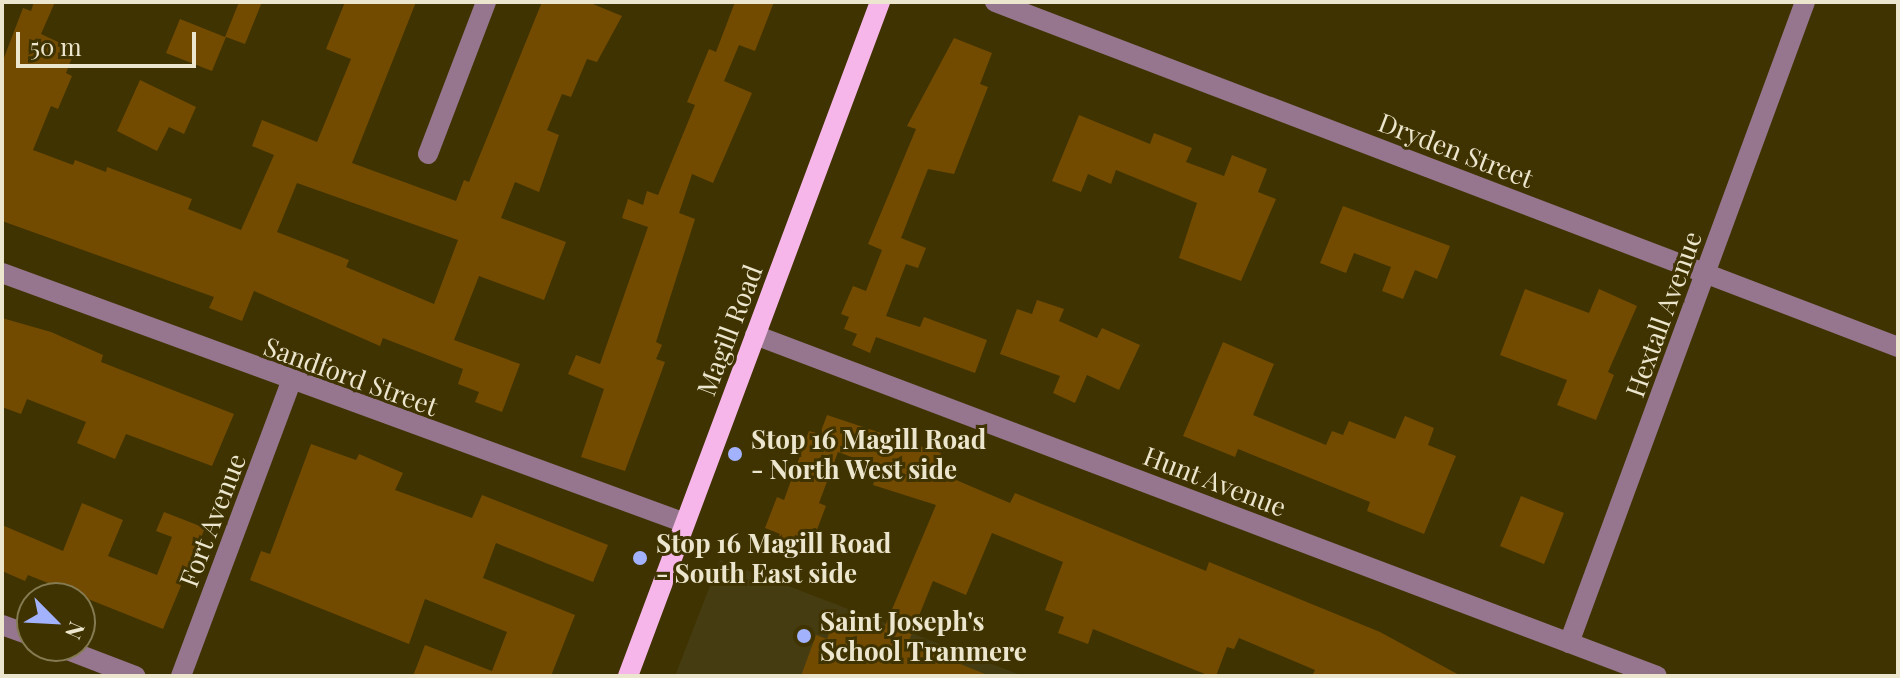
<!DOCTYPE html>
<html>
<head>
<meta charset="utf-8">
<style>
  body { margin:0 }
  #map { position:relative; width:1900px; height:678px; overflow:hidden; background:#3f3301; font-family:"Playfair Display",serif }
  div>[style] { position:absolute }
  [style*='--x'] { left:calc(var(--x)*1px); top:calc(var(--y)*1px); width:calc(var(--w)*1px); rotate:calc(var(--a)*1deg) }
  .built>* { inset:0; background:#463c12 }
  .building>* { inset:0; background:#734b00 }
  .minor>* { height:20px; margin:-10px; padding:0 10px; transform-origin:10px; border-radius:10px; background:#96768e }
  .major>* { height:20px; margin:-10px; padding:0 10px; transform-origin:10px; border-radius:10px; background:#f7b6e9 }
  .dots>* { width:22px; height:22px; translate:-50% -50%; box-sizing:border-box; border:4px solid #3f3301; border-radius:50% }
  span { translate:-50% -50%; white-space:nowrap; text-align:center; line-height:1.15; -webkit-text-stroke:6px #3f3301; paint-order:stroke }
  .street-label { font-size:26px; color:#ede6ce }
  .poi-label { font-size:26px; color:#ede6ce; font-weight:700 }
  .left { translate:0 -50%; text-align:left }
  .frame { position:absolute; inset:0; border:4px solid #ede6ce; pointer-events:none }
  .north { position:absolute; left:16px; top:582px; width:80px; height:80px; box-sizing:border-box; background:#3f3301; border:2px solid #857b53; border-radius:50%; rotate:114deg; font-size:22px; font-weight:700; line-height:32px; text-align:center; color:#ede6ce }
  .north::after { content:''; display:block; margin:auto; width:28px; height:36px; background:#a2b2fd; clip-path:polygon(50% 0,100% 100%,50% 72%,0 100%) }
  .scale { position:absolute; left:16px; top:32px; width:180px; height:36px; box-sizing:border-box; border:4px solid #ede6ce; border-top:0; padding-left:10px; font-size:24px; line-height:28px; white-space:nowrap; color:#ede6ce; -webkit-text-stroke:6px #3f3301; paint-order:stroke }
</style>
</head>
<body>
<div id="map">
  <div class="built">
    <div style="clip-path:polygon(720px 560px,1023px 676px,675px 676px)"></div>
  </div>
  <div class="building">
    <div style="clip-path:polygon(evenodd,34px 2px,55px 2px,41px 34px,75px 50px,66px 73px,72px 76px,58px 109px,51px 106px,33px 150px,73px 165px,75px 160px,106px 172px,107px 167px,192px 199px,188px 209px,241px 230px,274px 155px,252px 146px,262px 120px,317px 142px,351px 59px,326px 49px,345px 2px,416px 2px,352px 163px,456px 201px,464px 180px,469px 182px,542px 2px,588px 2px,622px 16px,597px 62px,587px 59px,571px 97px,562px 94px,547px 130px,559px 135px,539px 192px,515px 182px,501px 218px,566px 242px,544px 300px,479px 276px,454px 340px,520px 364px,502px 412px,475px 402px,479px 392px,458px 384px,463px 369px,383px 338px,380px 346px,254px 291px,242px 321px,209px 308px,214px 297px,2px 221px,2px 63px,23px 8px,31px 11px,34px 2px,297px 183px,458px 240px,434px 304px,346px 267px,349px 260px,277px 232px,297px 183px)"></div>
    <div style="clip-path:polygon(239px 2px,262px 2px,245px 44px,226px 37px,212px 71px,166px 53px,180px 19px,225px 37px)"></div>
    <div style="clip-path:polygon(735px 2px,774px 2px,755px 51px,739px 45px,724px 81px,752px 93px,713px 183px,692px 174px,679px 213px,695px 219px,656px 342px,662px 345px,656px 359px,665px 362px,625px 471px,581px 457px,604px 389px,568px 374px,576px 355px,600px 364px,648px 227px,622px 218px,628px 199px,643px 205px,647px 191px,658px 195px,695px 105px,687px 102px,709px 49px,716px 52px)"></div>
    <div style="clip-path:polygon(954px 38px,992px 53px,980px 84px,988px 87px,954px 174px,928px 169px,901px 238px,926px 248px,918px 268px,906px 264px,886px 316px,920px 327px,924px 317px,987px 340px,975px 373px,876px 337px,870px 353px,852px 345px,857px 334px,844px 329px,849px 317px,841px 314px,853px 286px,866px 291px,882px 250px,868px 244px,916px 129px,907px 126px)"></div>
    <div style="clip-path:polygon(140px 80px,196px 107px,184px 134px,169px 127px,157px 151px,117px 131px)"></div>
    <div style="clip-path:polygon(1079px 115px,1150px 144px,1154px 133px,1192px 148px,1186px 162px,1224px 176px,1232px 155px,1267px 169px,1258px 192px,1276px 199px,1241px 281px,1179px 258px,1197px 203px,1116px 170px,1111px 184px,1088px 174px,1081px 192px,1052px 181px)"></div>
    <div style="clip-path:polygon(1343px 206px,1450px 246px,1437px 279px,1415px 270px,1403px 299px,1382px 291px,1391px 267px,1354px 253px,1346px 273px,1320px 263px)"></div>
    <div style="clip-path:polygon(1525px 289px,1589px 313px,1599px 289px,1637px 306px,1608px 372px,1614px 375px,1596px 420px,1557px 405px,1567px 380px,1500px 355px)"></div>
    <div style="clip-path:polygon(1037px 300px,1064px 309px,1059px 321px,1097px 338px,1102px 328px,1140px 345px,1119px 390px,1087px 375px,1075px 403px,1053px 393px,1060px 376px,1000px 354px,1017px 309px,1032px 314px)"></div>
    <div style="clip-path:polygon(2px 318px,51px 332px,103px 355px,101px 362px,234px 414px,212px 466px,126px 434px,115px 459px,77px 443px,86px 422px,27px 399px,21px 414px,2px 407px)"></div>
    <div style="clip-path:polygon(1223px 342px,1274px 364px,1253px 415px,1326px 445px,1332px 431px,1343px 435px,1349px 421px,1395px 439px,1405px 416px,1434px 428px,1428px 445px,1456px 456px,1424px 534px,1367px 511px,1370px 502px,1238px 449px,1235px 457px,1183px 436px)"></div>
    <div style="clip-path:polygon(827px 415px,941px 453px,935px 471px,1010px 503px,1015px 493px,1206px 571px,1209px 562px,1380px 632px,1461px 676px,1312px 676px,1315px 670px,1239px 638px,1234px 649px,1227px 647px,1216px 676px,1210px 676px,1093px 629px,1088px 644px,1058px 633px,1064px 617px,1045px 610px,1063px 562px,992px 533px,966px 595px,933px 581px,908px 643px,990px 676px,801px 676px,816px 635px,827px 639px,835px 616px,882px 633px,936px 505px,873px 485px,879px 467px,838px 452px,819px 503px,826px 506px,808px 553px,777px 541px,780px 534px,765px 528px,777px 497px,784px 500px,809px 431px,820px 434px)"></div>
    <div style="clip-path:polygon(311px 444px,356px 460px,359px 454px,403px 473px,395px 490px,472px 518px,482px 495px,608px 545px,593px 582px,496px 543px,483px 578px,575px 615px,551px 676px,413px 676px,425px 645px,492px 671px,507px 632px,425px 599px,409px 644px,250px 580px,261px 551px,270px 554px)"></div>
    <div style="clip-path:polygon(1521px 496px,1564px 513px,1544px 564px,1500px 546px)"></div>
    <div style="clip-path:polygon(82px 503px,123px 520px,108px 556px,157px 575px,172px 537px,156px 531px,164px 512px,205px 528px,163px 629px,28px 575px,25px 581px,2px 571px,2px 525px,63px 551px)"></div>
  </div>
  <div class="minor">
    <div style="--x:995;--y:2;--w:967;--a:20.91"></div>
    <div style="--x:428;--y:154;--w:163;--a:-69.1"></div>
    <div style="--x:2;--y:273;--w:727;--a:20.1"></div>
    <div style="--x:755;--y:335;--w:964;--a:20.71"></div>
    <div style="--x:2;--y:625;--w:32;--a:20"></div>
    <div style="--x:1569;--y:643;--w:683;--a:-69.79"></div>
    <div style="--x:57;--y:646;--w:84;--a:21"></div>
    <div style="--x:181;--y:676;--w:314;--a:-69.5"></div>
  </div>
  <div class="major">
    <div style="--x:628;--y:676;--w:720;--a:-69.5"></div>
  </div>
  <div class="dots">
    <div style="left:735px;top:454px;background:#a2b2fd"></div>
    <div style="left:640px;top:558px;background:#a2b2fd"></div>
    <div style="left:804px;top:636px;background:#a2b2fd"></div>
  </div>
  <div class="street-label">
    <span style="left:1456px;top:150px;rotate:21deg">Dryden Street</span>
    <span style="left:1663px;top:314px;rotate:-70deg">Hextall Avenue</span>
    <span style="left:729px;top:330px;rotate:-69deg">Magill Road</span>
    <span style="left:351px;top:376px;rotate:20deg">Sandford Street</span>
    <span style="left:1215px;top:481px;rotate:21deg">Hunt Avenue</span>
    <span style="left:212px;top:520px;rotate:-69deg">Fort Avenue</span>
  </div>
  <div class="poi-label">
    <span class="left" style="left:751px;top:454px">Stop 16 Magill Road<br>- North West side</span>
    <span class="left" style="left:656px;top:558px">Stop 16 Magill Road<br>- South East side</span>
    <span class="left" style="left:820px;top:636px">Saint Joseph's<br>School Tranmere</span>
  </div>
  <div class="frame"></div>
  <div class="north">N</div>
  <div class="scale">50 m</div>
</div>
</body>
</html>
